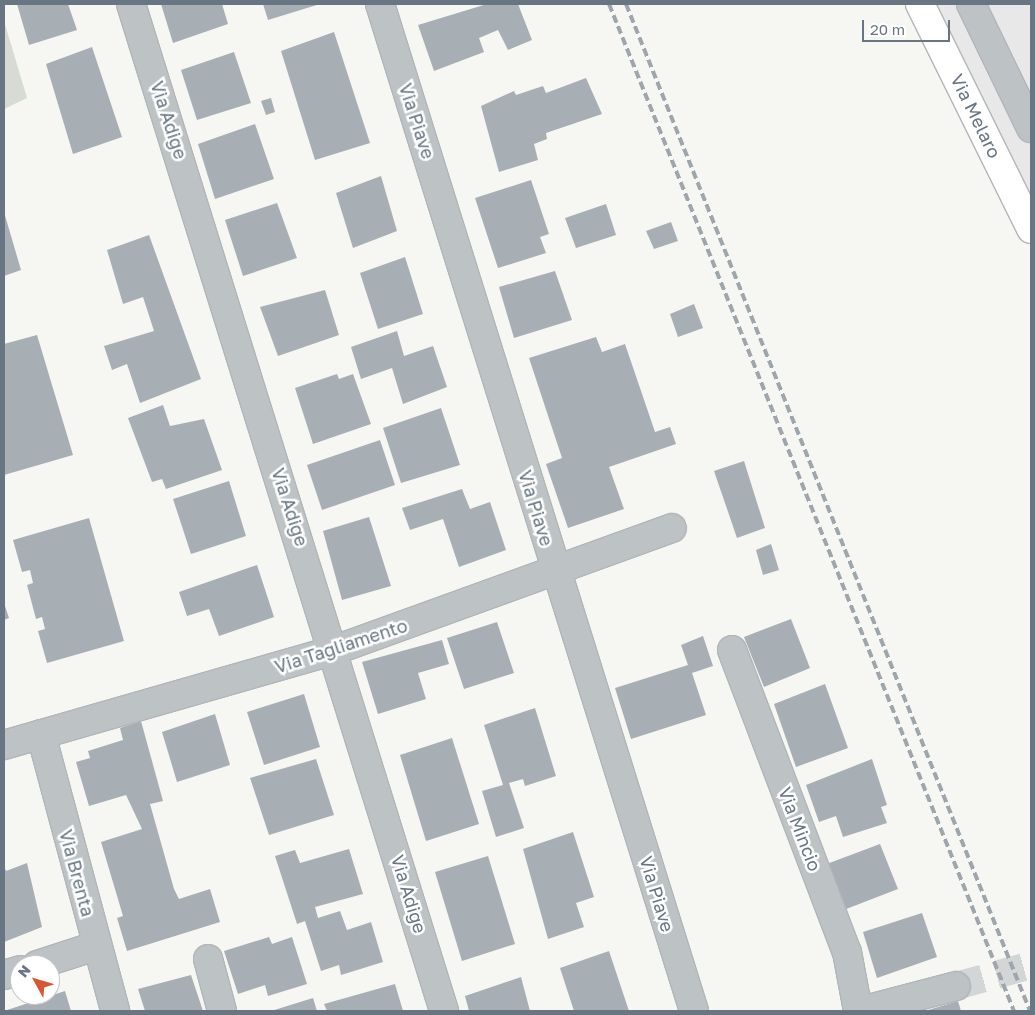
<!DOCTYPE html>
<html>
<head>
<meta charset="utf-8">
<style>
  body { margin:0 }
  #map { position:relative; width:1035px; height:1015px; overflow:hidden; background:#f6f6f3; font-family:"Golos Text",sans-serif }
  div>[style] { position:absolute }
  [style*='--x'] { left:calc(var(--x)*1px); top:calc(var(--y)*1px); width:calc(var(--w)*1px); rotate:calc(var(--a)*1deg) }
  .built>* { inset:0; background:#e7e8e7 }
  .green>* { inset:0; background:#d6dbd3 }
  .building>* { inset:0; background:#a7afb4 }
  .minor-tunnel>* { height:28px; margin-top:-14px; transform-origin:0; background:repeating-linear-gradient(90deg,#d2d6d7 0 28px,transparent 0 42px) }
  .roads { filter:drop-shadow(1px 0 #b1b6b9) drop-shadow(-1px 0 #b1b6b9) drop-shadow(0 1px #b1b6b9) drop-shadow(0 -1px #b1b6b9) }
  .minor>* { height:28px; margin:-14px; padding:0 14px; transform-origin:14px; border-radius:14px; background:#bdc2c5 }
  .major>* { height:28px; margin:-14px; padding:0 14px; transform-origin:14px; border-radius:14px; background:#fff }
  .rail>* { height:4px; margin-top:-2px; transform-origin:0; background:repeating-linear-gradient(90deg,#9fa6ab 0 8px,transparent 0 12px) }
  span { translate:-50% -50%; white-space:nowrap; text-align:center; line-height:1.15; -webkit-text-stroke:5px #fff; paint-order:stroke }
  .street-label { font-size:18px; color:#677682 }
  .frame { position:absolute; inset:0; border:5px solid #677682; pointer-events:none }
  .north { position:absolute; left:10px; top:955px; width:50px; height:50px; box-sizing:border-box; background:#fff; border:1px solid #c2c8cd; border-radius:50%; rotate:309deg; font-size:14px; font-weight:700; line-height:20px; text-align:center; color:#677682 }
  .north::after { content:''; display:block; margin:auto; width:18px; height:22px; background:#d75732; clip-path:polygon(50% 0,100% 100%,50% 72%,0 100%) }
  .scale { position:absolute; left:862px; top:20px; width:88px; height:22px; box-sizing:border-box; border:2px solid #677682; border-top:0; padding-left:6px; font-size:15px; line-height:18px; white-space:nowrap; color:#677682; -webkit-text-stroke:4px #fff; paint-order:stroke }
</style>
</head>
<body>
<div id="map">
  <div class="built">
    <div style="clip-path:polygon(916px 4px,1031px 4px,1031px 244px)"></div>
  </div>
  <div class="green">
    <div style="clip-path:polygon(4px 21px,27px 98px,4px 109px)"></div>
  </div>
  <div class="building">
    <div style="clip-path:polygon(17px 4px,68px 4px,77px 30px,29px 45px)"></div>
    <div style="clip-path:polygon(161px 4px,222px 4px,228px 24px,173px 43px)"></div>
    <div style="clip-path:polygon(263px 4px,320px 4px,268px 20px)"></div>
    <div style="clip-path:polygon(487px 4px,518px 4px,532px 40px,508px 50px,498px 30px,479px 38px,484px 52px,434px 71px,418px 25px)"></div>
    <div style="clip-path:polygon(334px 32px,370px 143px,315px 160px,281px 51px)"></div>
    <div style="clip-path:polygon(92px 47px,122px 137px,73px 154px,46px 64px)"></div>
    <div style="clip-path:polygon(234px 52px,251px 103px,197px 120px,181px 70px)"></div>
    <div style="clip-path:polygon(586px 78px,602px 114px,546px 133px,547px 139px,534px 144px,538px 160px,499px 172px,481px 106px,514px 91px,516px 95px,543px 86px,546px 93px)"></div>
    <div style="clip-path:polygon(271px 98px,275px 112px,266px 115px,261px 101px)"></div>
    <div style="clip-path:polygon(255px 124px,274px 179px,215px 199px,198px 144px)"></div>
    <div style="clip-path:polygon(381px 176px,397px 231px,353px 248px,336px 193px)"></div>
    <div style="clip-path:polygon(531px 180px,549px 234px,540px 237px,546px 253px,498px 268px,475px 198px)"></div>
    <div style="clip-path:polygon(277px 203px,297px 258px,243px 276px,225px 220px)"></div>
    <div style="clip-path:polygon(606px 204px,616px 235px,576px 248px,565px 218px)"></div>
    <div style="clip-path:polygon(4px 212px,21px 270px,4px 276px)"></div>
    <div style="clip-path:polygon(671px 222px,678px 241px,654px 249px,646px 231px)"></div>
    <div style="clip-path:polygon(149px 235px,201px 379px,140px 403px,127px 364px,112px 370px,104px 346px,154px 331px,143px 297px,123px 304px,107px 250px)"></div>
    <div style="clip-path:polygon(405px 257px,423px 314px,378px 329px,360px 273px)"></div>
    <div style="clip-path:polygon(555px 271px,572px 320px,514px 338px,499px 287px)"></div>
    <div style="clip-path:polygon(325px 290px,339px 335px,278px 356px,260px 307px)"></div>
    <div style="clip-path:polygon(694px 304px,703px 328px,678px 337px,670px 314px)"></div>
    <div style="clip-path:polygon(397px 331px,404px 356px,433px 346px,447px 387px,403px 404px,392px 368px,361px 379px,351px 347px)"></div>
    <div style="clip-path:polygon(37px 335px,73px 455px,4px 475px,4px 344px)"></div>
    <div style="clip-path:polygon(596px 337px,602px 352px,625px 344px,655px 432px,670px 427px,676px 444px,609px 467px,624px 509px,568px 528px,546px 464px,562px 458px,529px 358px)"></div>
    <div style="clip-path:polygon(337px 374px,339px 379px,353px 374px,371px 424px,313px 444px,295px 388px)"></div>
    <div style="clip-path:polygon(163px 405px,170px 426px,204px 419px,222px 470px,166px 489px,162px 479px,152px 482px,128px 418px)"></div>
    <div style="clip-path:polygon(441px 408px,460px 465px,401px 483px,383px 428px)"></div>
    <div style="clip-path:polygon(380px 440px,395px 485px,322px 510px,307px 465px)"></div>
    <div style="clip-path:polygon(744px 461px,765px 528px,737px 538px,714px 471px)"></div>
    <div style="clip-path:polygon(229px 481px,246px 536px,191px 554px,173px 499px)"></div>
    <div style="clip-path:polygon(462px 489px,470px 509px,490px 502px,506px 550px,459px 567px,443px 519px,410px 530px,402px 508px)"></div>
    <div style="clip-path:polygon(369px 517px,391px 586px,342px 600px,323px 531px)"></div>
    <div style="clip-path:polygon(89px 518px,124px 641px,47px 663px,38px 631px,45px 629px,42px 617px,36px 619px,27px 585px,33px 583px,30px 570px,22px 572px,13px 540px)"></div>
    <div style="clip-path:polygon(771px 544px,779px 570px,763px 575px,756px 550px)"></div>
    <div style="clip-path:polygon(257px 565px,274px 617px,219px 636px,209px 609px,187px 616px,179px 592px)"></div>
    <div style="clip-path:polygon(4px 603px,9px 618px,4px 620px)"></div>
    <div style="clip-path:polygon(791px 619px,810px 668px,764px 687px,744px 637px)"></div>
    <div style="clip-path:polygon(497px 622px,514px 673px,464px 689px,447px 638px)"></div>
    <div style="clip-path:polygon(703px 636px,713px 666px,692px 673px,706px 715px,631px 739px,615px 688px,688px 665px,681px 645px)"></div>
    <div style="clip-path:polygon(442px 640px,449px 664px,418px 673px,426px 699px,378px 714px,362px 662px)"></div>
    <div style="clip-path:polygon(825px 684px,848px 748px,796px 767px,774px 704px)"></div>
    <div style="clip-path:polygon(304px 694px,320px 747px,264px 765px,247px 712px)"></div>
    <div style="clip-path:polygon(535px 708px,556px 776px,525px 786px,523px 779px,509px 783px,524px 828px,496px 837px,482px 791px,503px 785px,484px 725px)"></div>
    <div style="clip-path:polygon(215px 714px,230px 765px,177px 782px,162px 732px)"></div>
    <div style="clip-path:polygon(141px 721px,163px 801px,150px 804px,174px 889px,179px 899px,210px 889px,220px 922px,127px 951px,117px 918px,123px 916px,101px 842px,142px 829px,126px 795px,89px 806px,76px 762px,90px 758px,88px 751px,123px 740px,120px 728px)"></div>
    <div style="clip-path:polygon(452px 738px,479px 824px,426px 841px,400px 755px)"></div>
    <div style="clip-path:polygon(316px 759px,334px 815px,269px 835px,250px 778px)"></div>
    <div style="clip-path:polygon(872px 759px,887px 805px,881px 807px,887px 823px,843px 837px,836px 816px,819px 822px,806px 785px)"></div>
    <div style="clip-path:polygon(573px 832px,594px 897px,576px 903px,584px 927px,548px 939px,523px 849px)"></div>
    <div style="clip-path:polygon(880px 844px,898px 889px,841px 911px,824px 865px)"></div>
    <div style="clip-path:polygon(349px 849px,363px 894px,315px 907px,318px 918px,340px 911px,347px 930px,371px 922px,383px 962px,341px 975px,339px 965px,321px 971px,305px 921px,297px 924px,275px 856px,295px 850px,300px 863px)"></div>
    <div style="clip-path:polygon(488px 856px,515px 944px,462px 961px,435px 872px)"></div>
    <div style="clip-path:polygon(27px 863px,42px 927px,4px 942px,4px 866px,6px 871px)"></div>
    <div style="clip-path:polygon(922px 913px,937px 957px,877px 978px,863px 932px)"></div>
    <div style="clip-path:polygon(269px 937px,272px 944px,292px 937px,307px 984px,268px 996px,265px 985px,238px 994px,224px 951px)"></div>
    <div style="clip-path:polygon(609px 951px,629px 1011px,574px 1011px,560px 968px)"></div>
    <div style="clip-path:polygon(191px 975px,203px 1011px,145px 1011px,138px 989px)"></div>
    <div style="clip-path:polygon(521px 977px,530px 1011px,469px 1011px,465px 996px)"></div>
    <div style="clip-path:polygon(395px 984px,403px 1011px,327px 1011px,324px 1004px)"></div>
    <div style="clip-path:polygon(65px 991px,71px 1011px,4px 1011px)"></div>
    <div style="clip-path:polygon(313px 998px,317px 1011px,271px 1011px)"></div>
    <div style="clip-path:polygon(958px 1001px,961px 1011px,925px 1011px)"></div>
  </div>
  <div class="minor-tunnel">
    <div style="--x:956;--y:986;--w:78;--a:-15.6"></div>
  </div>
  <div class="roads">
    <div class="minor">
      <div style="--x:131;--y:4;--w:1055;--a:72.73"></div>
      <div style="--x:380;--y:4;--w:1055;--a:72.68"></div>
      <div style="--x:971;--y:4;--w:138;--a:64.2"></div>
      <div style="--x:732;--y:650;--w:323;--a:69.2"></div>
      <div style="--x:847;--y:952;--w:60;--a:79.4"></div>
      <div style="--x:41;--y:734;--w:287;--a:75"></div>
      <div style="--x:4;--y:745;--w:344;--a:-16"></div>
      <div style="--x:335;--y:650;--w:358;--a:-19.9"></div>
      <div style="--x:208;--y:959;--w:54;--a:74.9"></div>
      <div style="--x:37;--y:965;--w:62;--a:-17.9"></div>
      <div style="--x:4;--y:975;--w:17;--a:-17"></div>
      <div style="--x:861;--y:1011;--w:98;--a:-14.7"></div>
    </div>
    <div class="major">
      <div style="--x:920;--y:4;--w:251;--a:63.7"></div>
    </div>
  </div>
  <div class="rail">
    <div style="--x:609;--y:4;--w:1085;--a:68.09"></div>
    <div style="--x:626;--y:4;--w:1085;--a:68.14"></div>
  </div>
  <div class="street-label">
    <span style="left:976px;top:116px;rotate:64deg">Via Melaro</span>
    <span style="left:169px;top:120px;rotate:72deg">Via Adige</span>
    <span style="left:417px;top:121px;rotate:72deg">Via Piave</span>
    <span style="left:290px;top:507px;rotate:72deg">Via Adige</span>
    <span style="left:536px;top:508px;rotate:73deg">Via Piave</span>
    <span style="left:341px;top:646px;rotate:-18deg">Via Tagliamento</span>
    <span style="left:800px;top:829px;rotate:69deg">Via Mincio</span>
    <span style="left:77px;top:873px;rotate:75deg">Via Brenta</span>
    <span style="left:409px;top:894px;rotate:73deg">Via Adige</span>
    <span style="left:657px;top:894px;rotate:73deg">Via Piave</span>
  </div>
  <div class="frame"></div>
  <div class="north">N</div>
  <div class="scale">20 m</div>
</div>
</body>
</html>
